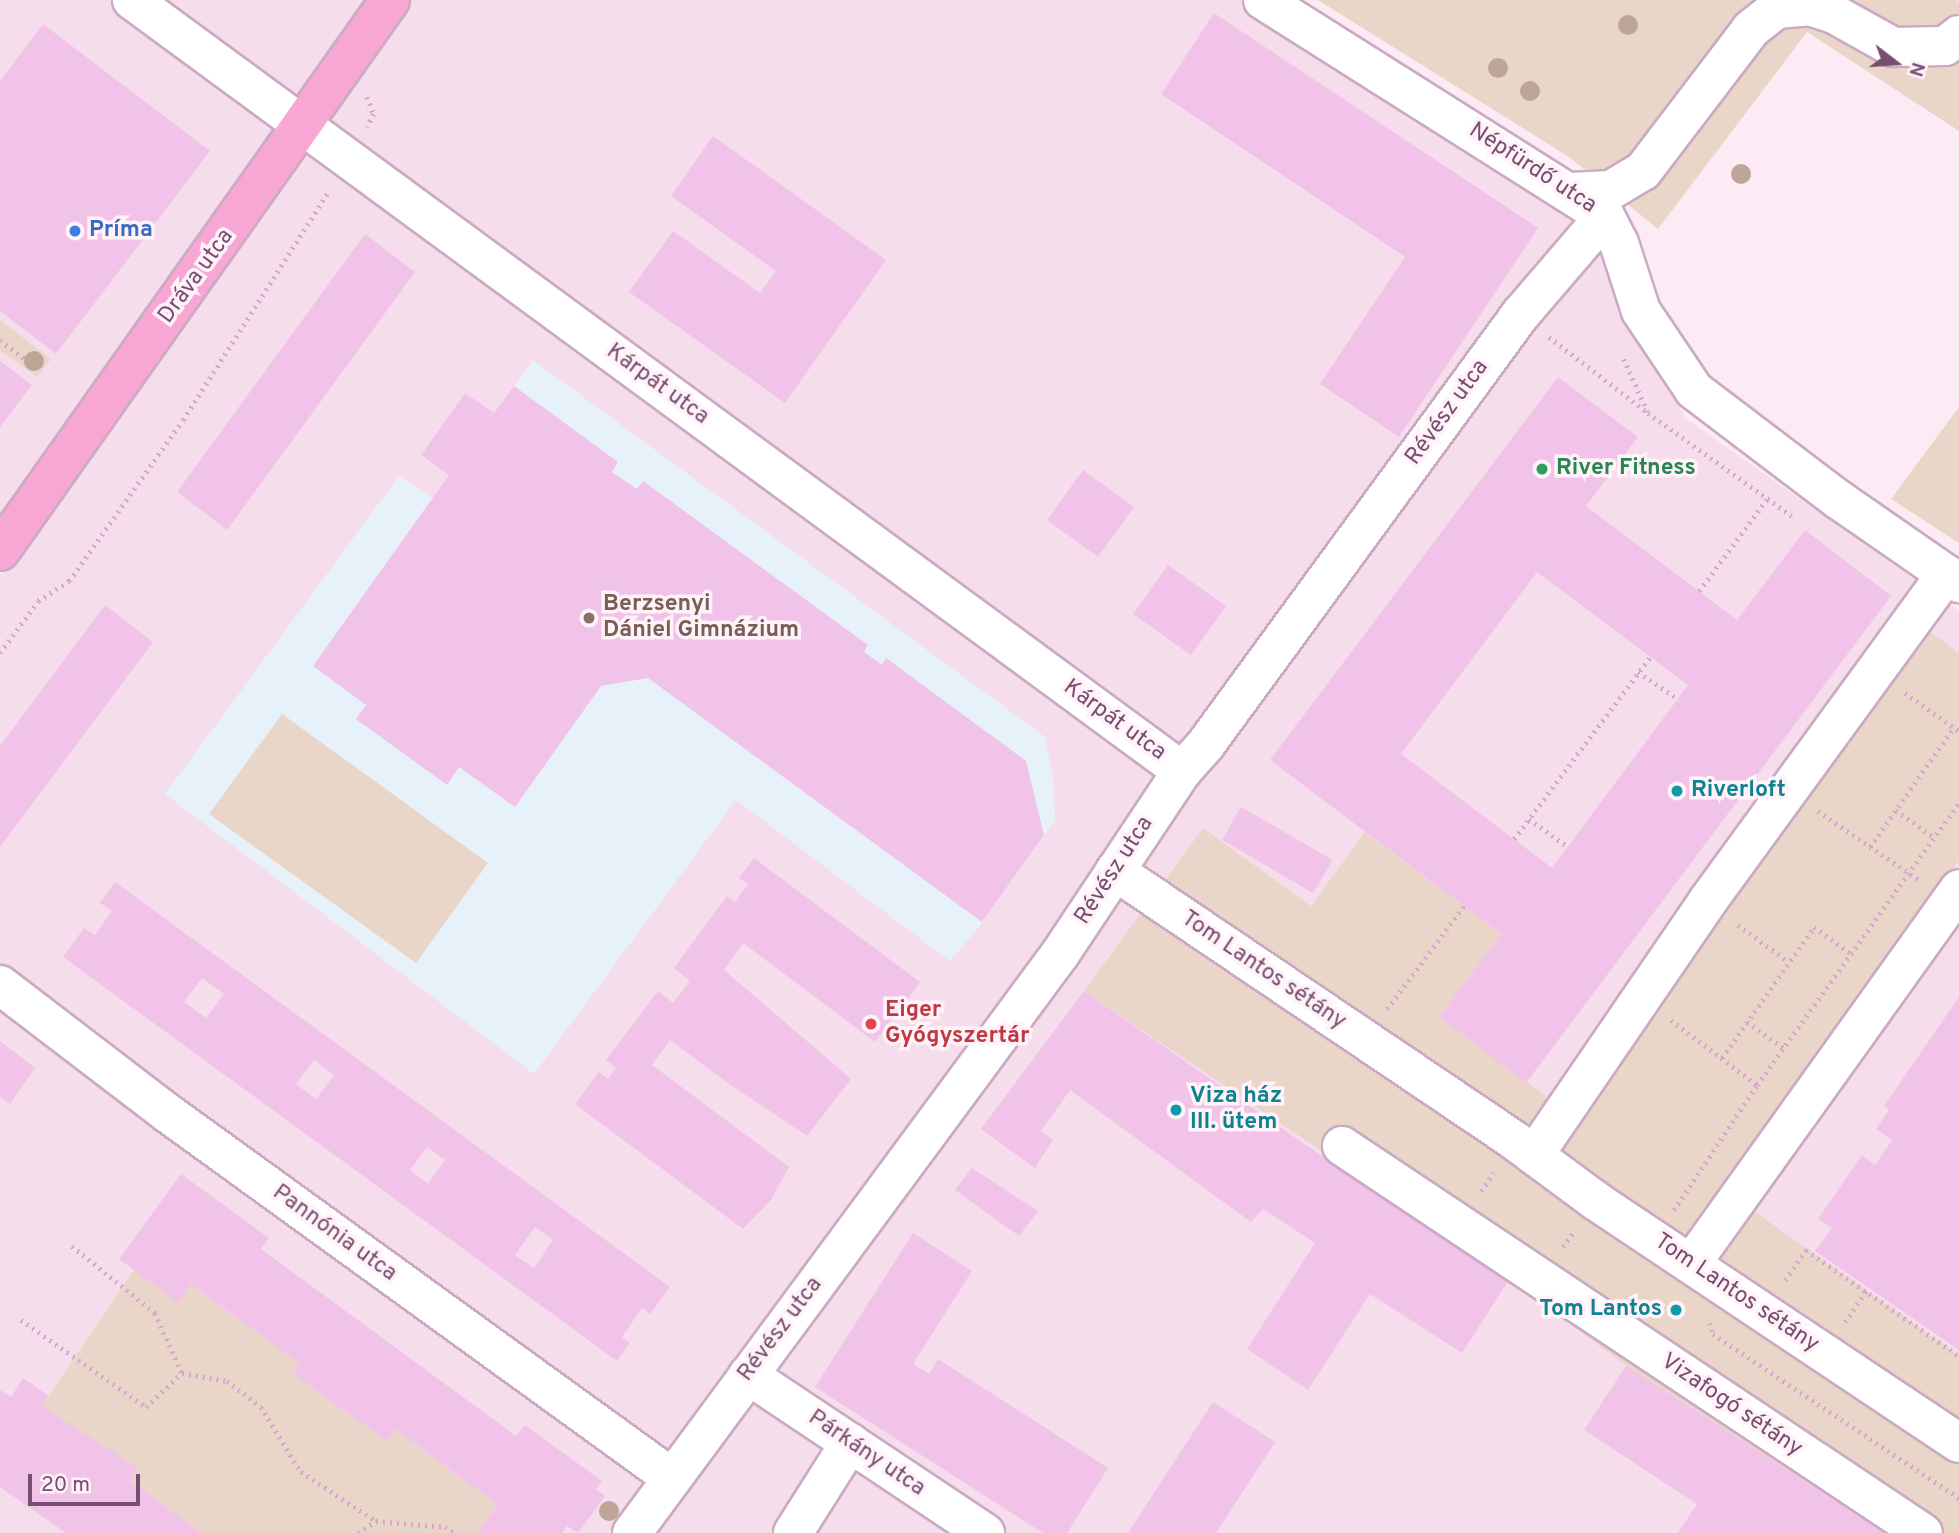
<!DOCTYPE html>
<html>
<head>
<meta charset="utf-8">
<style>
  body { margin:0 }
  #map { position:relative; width:1959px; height:1533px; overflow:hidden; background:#fcebf5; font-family:Overpass,sans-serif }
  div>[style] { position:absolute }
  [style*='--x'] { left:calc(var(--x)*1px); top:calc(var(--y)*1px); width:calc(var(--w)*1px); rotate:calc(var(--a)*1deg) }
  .residential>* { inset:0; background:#f6ddec }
  .education>* { inset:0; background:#e7f1f9 }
  .green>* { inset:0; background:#ead6c9 }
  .building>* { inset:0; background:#f1c3e8 }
  .path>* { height:4.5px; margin-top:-2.25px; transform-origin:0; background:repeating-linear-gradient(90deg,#d7a6cd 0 2px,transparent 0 7px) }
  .roads { filter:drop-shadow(2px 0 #caabc3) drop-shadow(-2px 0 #caabc3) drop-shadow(0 2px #caabc3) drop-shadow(0 -2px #caabc3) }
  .minor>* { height:38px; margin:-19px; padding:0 19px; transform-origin:19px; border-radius:19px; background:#fff }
  .major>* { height:38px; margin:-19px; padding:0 19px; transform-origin:19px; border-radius:19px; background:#f8a7d4 }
  .trees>* { width:20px; height:20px; margin:-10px; border-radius:50%; background:#bda598 }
  .dots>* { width:19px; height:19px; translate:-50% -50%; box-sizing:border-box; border:4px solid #fff2f9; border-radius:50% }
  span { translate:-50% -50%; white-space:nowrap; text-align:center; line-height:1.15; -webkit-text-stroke:7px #fff2f9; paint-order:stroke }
  .street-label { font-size:23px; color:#774e71 }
  .shop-label { font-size:23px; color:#366cbe; font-weight:700 }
  .left { translate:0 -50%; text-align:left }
  .leisure-label { font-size:23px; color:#27864d; font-weight:700 }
  .education-label { font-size:23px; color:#785e54; font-weight:700 }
  .culture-label { font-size:23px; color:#0d838f; font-weight:700 }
  .right { translate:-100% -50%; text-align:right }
  .health-label { font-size:23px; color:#be3a42; font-weight:700 }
  .north { position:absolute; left:1861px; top:28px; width:70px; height:70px; -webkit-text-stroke:5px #fff2f9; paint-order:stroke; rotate:107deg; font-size:19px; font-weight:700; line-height:28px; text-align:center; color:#774e71 }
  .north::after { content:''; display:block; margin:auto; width:24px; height:32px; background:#774e71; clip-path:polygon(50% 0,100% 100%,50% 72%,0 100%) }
  .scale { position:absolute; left:28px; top:1474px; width:112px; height:32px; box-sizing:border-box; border:4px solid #774e71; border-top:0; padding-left:9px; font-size:21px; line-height:24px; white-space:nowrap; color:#774e71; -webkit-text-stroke:5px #fff2f9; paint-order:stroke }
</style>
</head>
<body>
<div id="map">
  <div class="residential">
    <div style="clip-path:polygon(0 0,1283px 0,1559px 166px,1685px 418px,1959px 611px,1959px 1533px,0 1533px)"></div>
  </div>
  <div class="education">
    <div style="clip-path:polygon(533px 360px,1045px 737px,1053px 778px,1055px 820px,978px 928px,950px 961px,736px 800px,534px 1074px,165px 794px,399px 476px,433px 498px,449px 475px,421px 455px,465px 393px,494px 413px)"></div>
  </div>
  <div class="green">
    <div style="clip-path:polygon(1318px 0,1957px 0,1959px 2px,1959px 131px,1807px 32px,1658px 229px,1569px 157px)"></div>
    <div style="clip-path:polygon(0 320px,51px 359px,37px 377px,0 350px)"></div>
    <div style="clip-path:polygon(1959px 407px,1959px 543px,1891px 499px)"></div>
    <div style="clip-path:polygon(1929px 631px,1959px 653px,1959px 861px,1725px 1191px,1959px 1355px,1959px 1533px,1884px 1533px,1626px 1366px,1510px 1278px,1084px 991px,1203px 828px,1311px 906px,1365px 832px,1501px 934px,1439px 1017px,1574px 1117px)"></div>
    <div style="clip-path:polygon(282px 714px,488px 863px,416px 963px,209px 814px)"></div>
    <div style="clip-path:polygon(134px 1270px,178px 1302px,191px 1284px,300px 1364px,294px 1372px,395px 1429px,498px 1505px,477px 1533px,202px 1533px,130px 1481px,42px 1406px)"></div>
  </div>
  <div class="building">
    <div style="clip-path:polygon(1214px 13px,1538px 228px,1399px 437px,1320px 384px,1405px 257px,1161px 94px)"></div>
    <div style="clip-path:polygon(43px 24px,210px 151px,56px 354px,0 311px,0 81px)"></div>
    <div style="clip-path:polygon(713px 136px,886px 260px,785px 403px,629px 292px,673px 231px,760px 293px,776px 271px,671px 196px)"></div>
    <div style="clip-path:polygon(365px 234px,415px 272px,227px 530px,177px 492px)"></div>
    <div style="clip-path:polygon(0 361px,32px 385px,0 427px)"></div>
    <div style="clip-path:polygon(evenodd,1558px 377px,1638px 437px,1586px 506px,1737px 620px,1805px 530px,1891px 596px,1526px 1083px,1439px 1017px,1501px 934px,1270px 760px,1558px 377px,1537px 572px,1688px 685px,1552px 868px,1401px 754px,1537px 572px)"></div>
    <div style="clip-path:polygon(514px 386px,618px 462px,612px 472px,637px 489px,643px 481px,868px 645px,864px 652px,882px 665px,886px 658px,1026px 761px,1044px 835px,982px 922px,648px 678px,601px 686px,515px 807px,459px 767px,447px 785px,356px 719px,366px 705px,313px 666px,449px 475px,421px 455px,465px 393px,494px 413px)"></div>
    <div style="clip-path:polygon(1083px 470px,1134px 507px,1098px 557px,1047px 520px)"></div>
    <div style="clip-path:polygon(1168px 565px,1226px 606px,1191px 655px,1133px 614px)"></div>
    <div style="clip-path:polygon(105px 605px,153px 642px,0 847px,0 746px)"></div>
    <div style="clip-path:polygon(1241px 807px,1333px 860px,1313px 893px,1222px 840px)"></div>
    <div style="clip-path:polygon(754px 858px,920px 982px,875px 1042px,743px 943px,724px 970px,851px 1079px,807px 1136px,729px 1084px,670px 1040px,652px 1065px,789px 1167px,771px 1200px,743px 1229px,575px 1104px,599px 1072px,608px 1079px,616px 1068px,606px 1060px,658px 991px,673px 1003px,690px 981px,674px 968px,727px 896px,735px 902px,748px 884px,739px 878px)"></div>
    <div style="clip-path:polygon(evenodd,115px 882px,670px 1287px,650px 1314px,642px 1308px,622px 1337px,630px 1343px,617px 1361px,63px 957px,84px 928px,95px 935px,112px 911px,100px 903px,115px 882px,202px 978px,224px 994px,206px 1018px,184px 1002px,202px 978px,115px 882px,314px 1060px,334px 1075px,316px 1099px,296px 1084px,314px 1060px,115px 882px,427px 1147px,445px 1160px,428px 1184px,410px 1170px,427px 1147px,115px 882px,535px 1227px,553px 1240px,534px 1268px,515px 1255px,535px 1227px)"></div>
    <div style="clip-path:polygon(1084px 991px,1332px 1163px,1510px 1278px,1462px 1353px,1370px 1294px,1308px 1390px,1247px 1349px,1315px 1243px,1263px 1209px,1251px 1222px,1070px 1090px,1041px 1131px,1053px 1140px,1035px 1168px,981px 1129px)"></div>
    <div style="clip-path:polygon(1959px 997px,1959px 1350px,1815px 1251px,1832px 1228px,1818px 1219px,1862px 1155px,1875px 1165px,1892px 1140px,1876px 1129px,1889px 1110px,1884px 1106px)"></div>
    <div style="clip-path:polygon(0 1041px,35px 1068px,10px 1104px,0 1097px)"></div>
    <div style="clip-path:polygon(972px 1168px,1038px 1211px,1019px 1236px,955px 1190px)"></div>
    <div style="clip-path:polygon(181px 1174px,269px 1238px,261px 1249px,516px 1436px,525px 1425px,602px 1481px,596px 1489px,605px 1496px,578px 1533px,567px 1526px,562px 1533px,477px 1533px,498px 1505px,395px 1429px,386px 1441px,293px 1373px,300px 1364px,191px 1284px,178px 1303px,119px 1259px)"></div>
    <div style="clip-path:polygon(913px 1233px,972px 1271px,913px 1364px,929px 1374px,938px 1359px,1108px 1468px,1067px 1533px,1043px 1533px,815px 1387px)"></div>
    <div style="clip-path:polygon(1626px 1366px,1812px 1486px,1884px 1533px,1678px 1533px,1697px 1504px,1584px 1430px)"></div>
    <div style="clip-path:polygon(23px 1378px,49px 1396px,42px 1406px,138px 1468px,130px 1481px,202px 1533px,66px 1533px,0 1487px,0 1390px,11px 1397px)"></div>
    <div style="clip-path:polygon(1213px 1402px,1275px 1442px,1216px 1533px,1128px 1533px)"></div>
  </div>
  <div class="path">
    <div style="--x:367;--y:97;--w:18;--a:68"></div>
    <div style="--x:374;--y:114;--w:15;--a:118"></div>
    <div style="--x:1549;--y:337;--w:123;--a:37.4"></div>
    <div style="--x:0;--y:340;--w:41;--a:37.1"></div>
    <div style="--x:1624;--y:359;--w:59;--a:66"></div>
    <div style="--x:1648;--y:413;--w:177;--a:35.6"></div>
    <div style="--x:1699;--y:591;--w:114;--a:-53.5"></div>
    <div style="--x:0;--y:653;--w:64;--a:-53.8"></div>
    <div style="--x:38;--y:601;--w:37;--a:-33"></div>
    <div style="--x:69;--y:581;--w:197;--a:-54.7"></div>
    <div style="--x:183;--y:420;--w:272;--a:-57.5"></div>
    <div style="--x:1638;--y:672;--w:48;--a:34"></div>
    <div style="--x:1905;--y:693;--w:66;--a:35.1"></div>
    <div style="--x:1896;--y:810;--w:48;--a:35.7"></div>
    <div style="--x:1818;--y:811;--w:125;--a:34.2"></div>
    <div style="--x:1529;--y:819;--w:47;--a:35.4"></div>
    <div style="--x:1514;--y:839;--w:227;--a:-53.2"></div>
    <div style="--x:1870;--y:847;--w:146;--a:-55"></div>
    <div style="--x:1738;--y:925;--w:63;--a:36"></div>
    <div style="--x:1387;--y:1009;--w:129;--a:-53.2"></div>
    <div style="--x:1671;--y:1020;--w:108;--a:37.1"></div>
    <div style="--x:1747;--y:1022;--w:45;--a:35.1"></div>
    <div style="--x:1722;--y:1058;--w:160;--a:-54.9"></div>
    <div style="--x:1814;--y:927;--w:44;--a:35.8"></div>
    <div style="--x:1481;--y:1191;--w:22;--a:-56"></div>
    <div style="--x:1674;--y:1210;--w:150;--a:-56.4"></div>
    <div style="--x:1757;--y:1085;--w:347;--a:-54.4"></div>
    <div style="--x:72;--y:1246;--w:107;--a:38.9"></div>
    <div style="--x:155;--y:1313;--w:66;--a:65.8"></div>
    <div style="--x:182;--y:1373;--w:46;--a:10.1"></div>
    <div style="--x:227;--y:1381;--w:43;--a:37.4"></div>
    <div style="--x:261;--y:1407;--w:76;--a:58.4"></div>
    <div style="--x:301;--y:1472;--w:90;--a:33.2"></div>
    <div style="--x:376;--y:1521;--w:69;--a:5"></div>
    <div style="--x:445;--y:1527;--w:11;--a:34"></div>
    <div style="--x:1563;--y:1247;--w:19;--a:-55"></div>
    <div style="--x:1785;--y:1280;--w:37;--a:-55"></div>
    <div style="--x:1806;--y:1250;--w:186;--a:34.7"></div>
    <div style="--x:21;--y:1320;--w:152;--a:34.8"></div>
    <div style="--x:146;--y:1407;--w:50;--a:-43.4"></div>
    <div style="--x:1845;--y:1322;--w:41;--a:-55.9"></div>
    <div style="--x:1710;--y:1323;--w:11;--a:75"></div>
    <div style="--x:1713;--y:1334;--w:296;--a:33.7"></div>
    <div style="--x:358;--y:1533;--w:22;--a:-34"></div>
  </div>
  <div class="roads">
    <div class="minor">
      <div style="--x:132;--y:0;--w:1303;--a:36.29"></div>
      <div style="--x:1263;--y:0;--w:404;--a:32.3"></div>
      <div style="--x:1605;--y:216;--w:30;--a:63"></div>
      <div style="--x:1619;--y:243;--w:71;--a:72.1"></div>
      <div style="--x:1641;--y:311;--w:95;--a:56.1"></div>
      <div style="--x:1694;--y:390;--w:182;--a:37.2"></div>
      <div style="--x:1839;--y:500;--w:146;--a:34.7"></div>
      <div style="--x:1570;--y:192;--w:41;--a:-2.8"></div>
      <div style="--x:1611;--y:190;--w:37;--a:-31"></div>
      <div style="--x:1643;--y:171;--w:178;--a:-52.7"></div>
      <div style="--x:1751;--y:29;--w:33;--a:-38"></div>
      <div style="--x:1777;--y:9;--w:32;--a:-5"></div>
      <div style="--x:1809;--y:6;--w:26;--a:18"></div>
      <div style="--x:1834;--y:14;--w:68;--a:29.2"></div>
      <div style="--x:1893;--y:47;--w:52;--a:-1.1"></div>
      <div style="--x:1945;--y:46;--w:18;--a:-38"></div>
      <div style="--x:1115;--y:871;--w:483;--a:34"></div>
      <div style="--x:1515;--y:1141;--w:101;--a:36.5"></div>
      <div style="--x:1596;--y:1201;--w:436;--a:33.7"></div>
      <div style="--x:0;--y:985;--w:209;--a:37.4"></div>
      <div style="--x:166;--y:1112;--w:624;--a:35.88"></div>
      <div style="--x:1342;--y:1146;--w:698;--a:33.67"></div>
      <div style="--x:1534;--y:1155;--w:306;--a:-55.6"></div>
      <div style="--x:1707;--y:902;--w:406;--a:-53.9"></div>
      <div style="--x:1691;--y:1264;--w:461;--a:-54.4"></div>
      <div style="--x:748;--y:1375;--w:285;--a:33.7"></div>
      <div style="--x:632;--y:1533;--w:720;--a:-53.53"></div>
      <div style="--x:1060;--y:954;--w:220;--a:-56.3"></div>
      <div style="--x:1182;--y:771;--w:36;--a:-48"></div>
      <div style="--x:1206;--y:744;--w:532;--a:-53.8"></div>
      <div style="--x:1520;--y:315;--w:130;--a:-49.4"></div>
      <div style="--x:793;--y:1533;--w:107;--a:-57.7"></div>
    </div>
    <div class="major">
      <div style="--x:0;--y:551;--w:675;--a:-54.71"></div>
    </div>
  </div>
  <div class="trees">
    <div style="left:1628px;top:25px"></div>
    <div style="left:1498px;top:68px"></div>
    <div style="left:1530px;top:91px"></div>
    <div style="left:1741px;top:174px"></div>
    <div style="left:34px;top:361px"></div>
    <div style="left:609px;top:1511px"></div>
  </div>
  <div class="dots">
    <div style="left:75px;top:231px;background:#3f7fe0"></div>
    <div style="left:1542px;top:469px;background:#2e9e5b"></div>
    <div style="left:589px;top:618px;background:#8d6e63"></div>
    <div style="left:1677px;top:791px;background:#0f9aa8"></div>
    <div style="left:871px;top:1024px;background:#e0444e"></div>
    <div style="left:1176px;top:1110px;background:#0f9aa8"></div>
    <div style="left:1676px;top:1310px;background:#0f9aa8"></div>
  </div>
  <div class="street-label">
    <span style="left:1532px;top:169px;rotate:33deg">Népfürdő utca</span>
    <span style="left:197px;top:277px;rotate:-54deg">Dráva utca</span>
    <span style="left:657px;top:385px;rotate:36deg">Kárpát utca</span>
    <span style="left:1448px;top:413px;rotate:-54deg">Révész utca</span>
    <span style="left:1114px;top:721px;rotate:36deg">Kárpát utca</span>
    <span style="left:1115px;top:871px;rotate:-57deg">Révész utca</span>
    <span style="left:1263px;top:971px;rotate:34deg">Tom Lantos sétány</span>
    <span style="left:334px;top:1234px;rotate:36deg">Pannónia utca</span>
    <span style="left:1736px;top:1294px;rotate:34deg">Tom Lantos sétány</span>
    <span style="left:781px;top:1330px;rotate:-53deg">Révész utca</span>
    <span style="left:1731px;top:1406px;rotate:34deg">Vizafogó sétány</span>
    <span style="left:866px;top:1454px;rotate:34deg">Párkány utca</span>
  </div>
  <div class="shop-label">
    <span class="left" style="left:89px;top:231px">Príma</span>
  </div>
  <div class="leisure-label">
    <span class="left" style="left:1556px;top:469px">River Fitness</span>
  </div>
  <div class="education-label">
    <span class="left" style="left:603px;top:618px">Berzsenyi<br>Dániel Gimnázium</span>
  </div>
  <div class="culture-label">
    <span class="left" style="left:1691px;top:791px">Riverloft</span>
    <span class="left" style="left:1190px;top:1110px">Viza ház<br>III. ütem</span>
    <span class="right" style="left:1662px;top:1310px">Tom Lantos</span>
  </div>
  <div class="health-label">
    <span class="left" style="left:885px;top:1024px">Eiger<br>Gyógyszertár</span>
  </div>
  <div class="north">N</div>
  <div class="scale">20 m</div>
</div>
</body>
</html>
